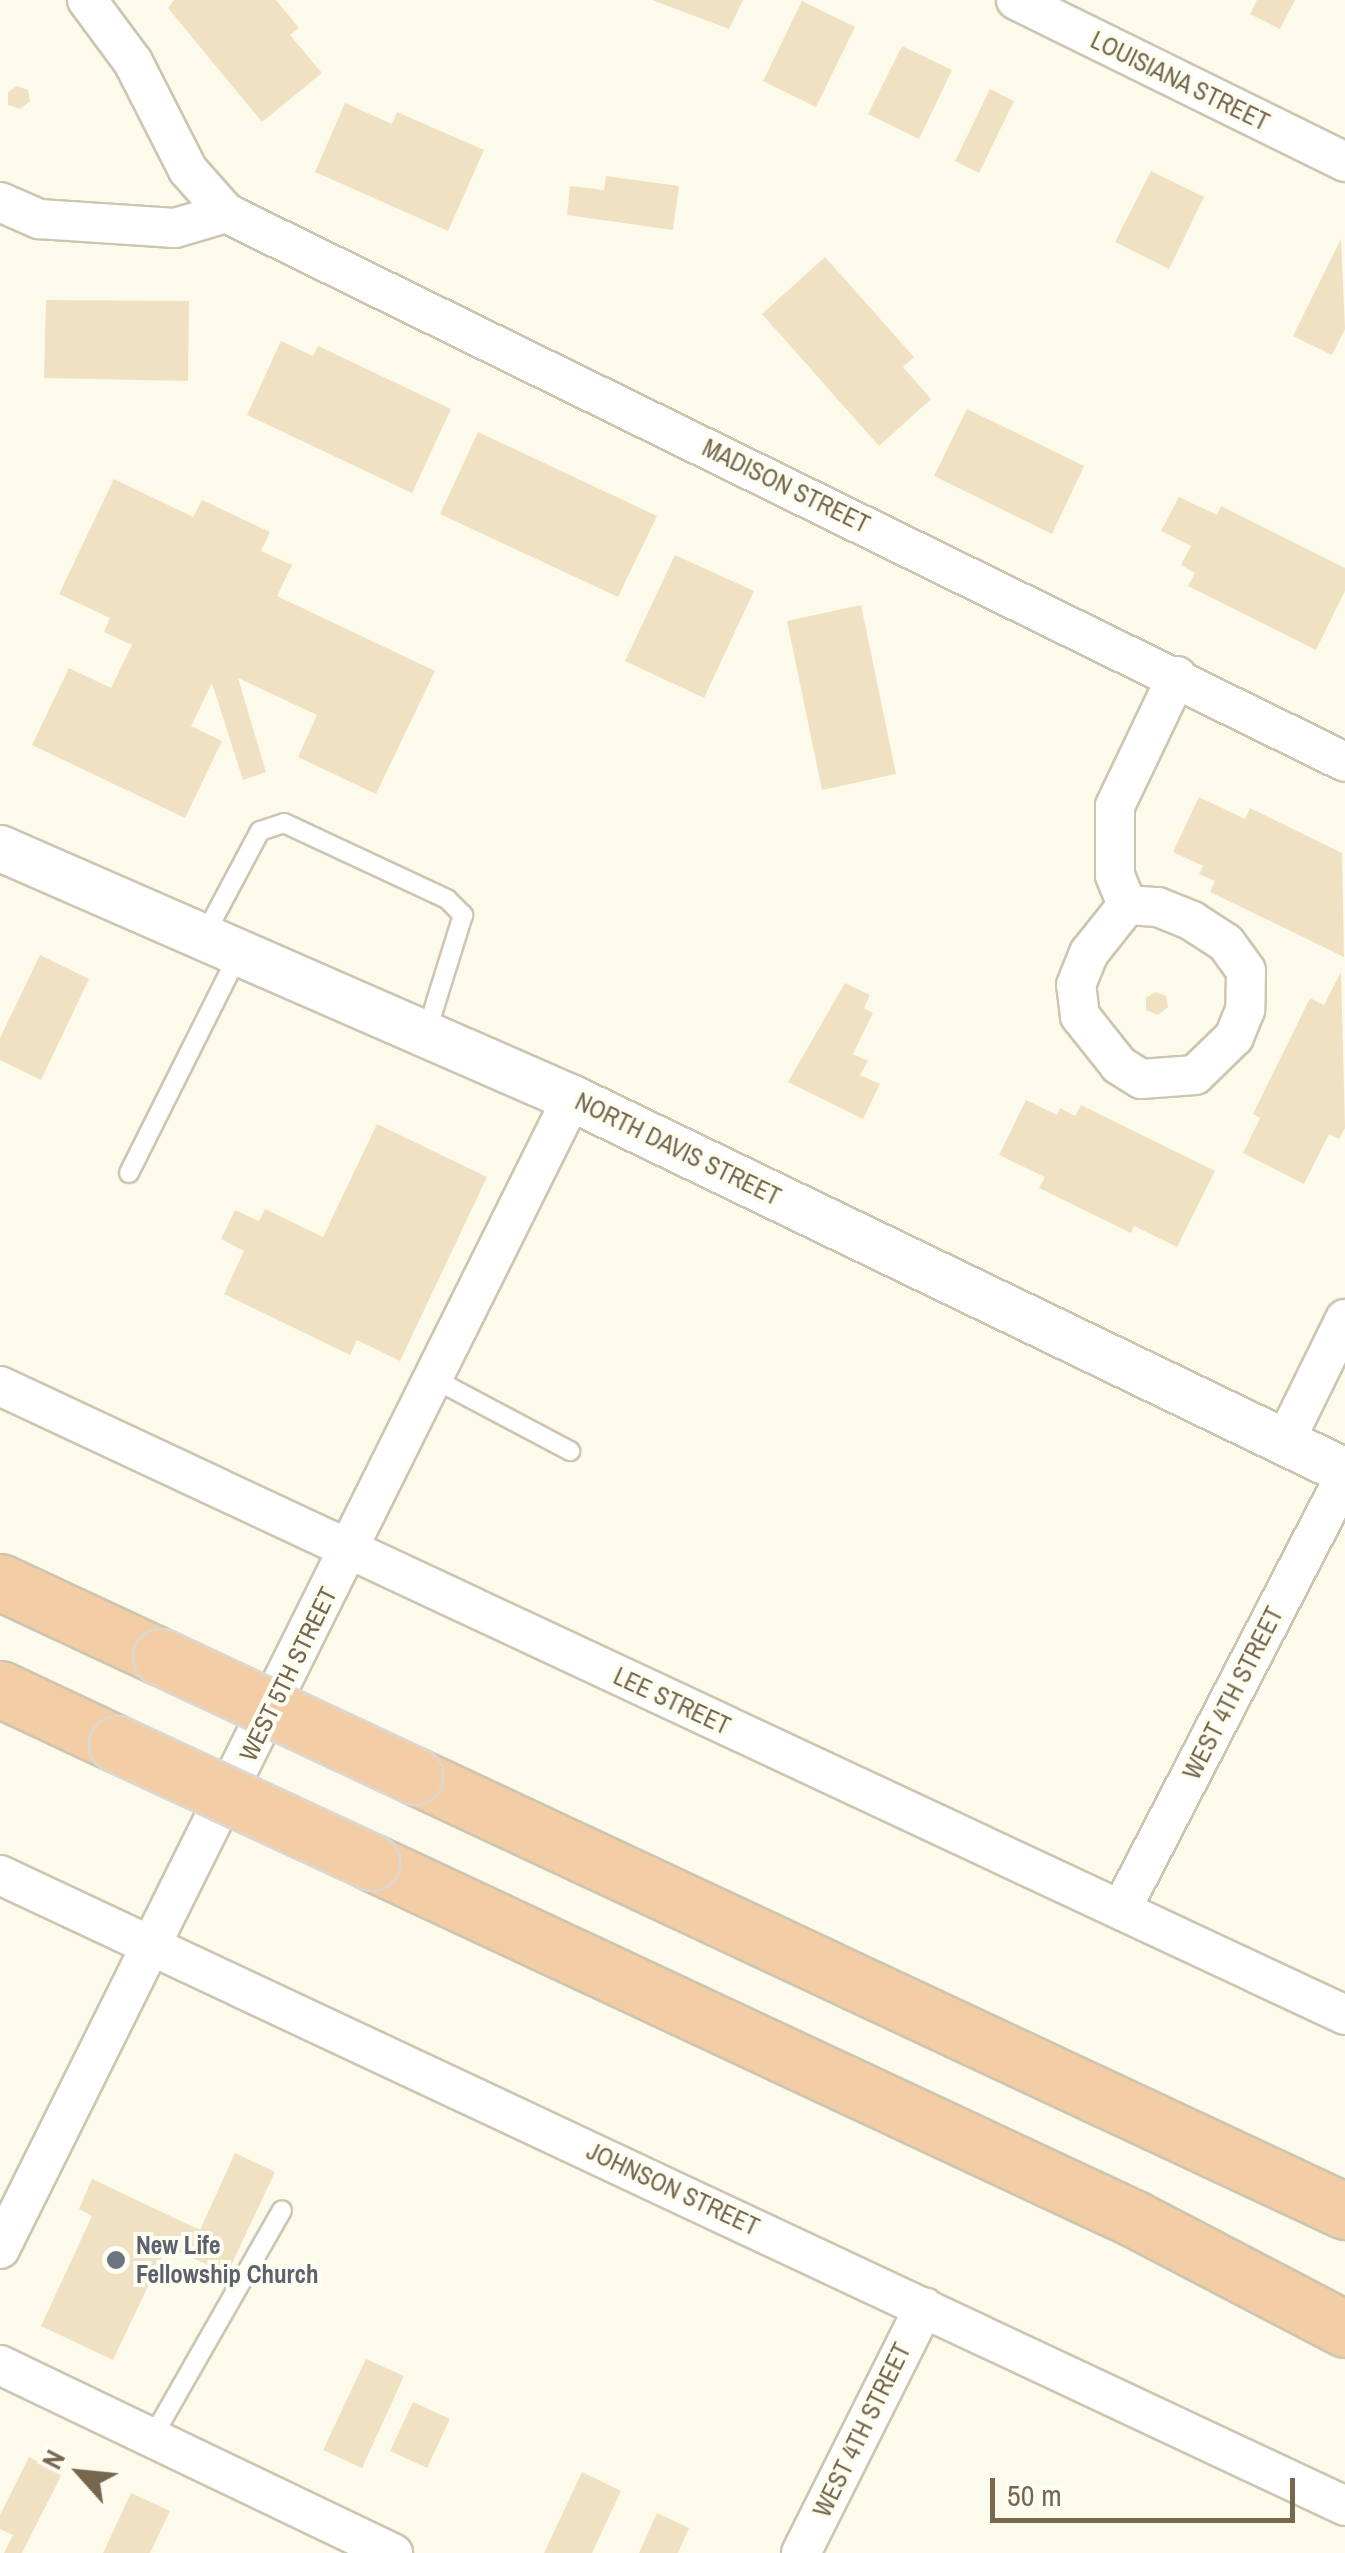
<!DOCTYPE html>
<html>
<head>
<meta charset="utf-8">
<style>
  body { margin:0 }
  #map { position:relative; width:1345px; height:2553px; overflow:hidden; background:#fcfaeb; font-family:"Archivo Narrow",sans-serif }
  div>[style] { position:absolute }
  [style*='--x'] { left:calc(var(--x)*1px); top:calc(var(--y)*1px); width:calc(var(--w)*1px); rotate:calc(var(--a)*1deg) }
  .building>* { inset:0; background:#f1e1c3 }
  .roads { filter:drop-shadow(2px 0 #cec5b0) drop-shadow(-2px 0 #cec5b0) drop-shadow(0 2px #cec5b0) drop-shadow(0 -2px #cec5b0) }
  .service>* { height:18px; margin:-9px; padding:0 9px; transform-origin:9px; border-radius:9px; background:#fff }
  .minor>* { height:38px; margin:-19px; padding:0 19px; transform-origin:19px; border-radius:19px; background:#fff }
  .tertiary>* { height:45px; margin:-22.5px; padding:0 22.5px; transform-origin:22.5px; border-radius:22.5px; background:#fff }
  .motorway>* { height:55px; margin:-27.5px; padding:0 27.5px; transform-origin:27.5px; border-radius:27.5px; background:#f3cda5 }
  .bridges { filter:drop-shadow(2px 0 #dcd7d1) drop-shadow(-2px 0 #dcd7d1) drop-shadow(0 2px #dcd7d1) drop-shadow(0 -2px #dcd7d1) }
  .motorway-bridge>* { height:55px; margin:-27.5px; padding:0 27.5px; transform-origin:27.5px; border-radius:27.5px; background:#f3cda5 }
  .dots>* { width:28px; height:28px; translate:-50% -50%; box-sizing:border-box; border:5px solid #fefdf2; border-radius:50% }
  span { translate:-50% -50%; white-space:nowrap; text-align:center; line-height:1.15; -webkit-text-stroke:8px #fefdf2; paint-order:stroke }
  .street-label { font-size:25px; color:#77674e }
  .worship-label { font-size:25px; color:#5b616d; font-weight:700 }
  .left { translate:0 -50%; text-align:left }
  .north { position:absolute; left:30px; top:2423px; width:100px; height:100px; -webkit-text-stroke:8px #fefdf2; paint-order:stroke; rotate:297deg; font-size:28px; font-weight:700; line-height:40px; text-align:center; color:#77674e }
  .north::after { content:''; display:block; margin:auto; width:35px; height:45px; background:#77674e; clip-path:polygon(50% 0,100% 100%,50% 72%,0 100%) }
  .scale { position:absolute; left:990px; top:2478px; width:305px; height:45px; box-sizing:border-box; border:5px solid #77674e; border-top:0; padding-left:12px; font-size:30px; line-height:35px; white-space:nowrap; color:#77674e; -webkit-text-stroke:8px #fefdf2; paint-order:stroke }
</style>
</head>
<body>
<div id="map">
  <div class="building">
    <div style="clip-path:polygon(174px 0,276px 0,299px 28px,290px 35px,322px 73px,262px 122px,168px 8px)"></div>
    <div style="clip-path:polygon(652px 0,743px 0,729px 29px)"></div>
    <div style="clip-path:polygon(1257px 0,1295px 0,1280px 29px,1250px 14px)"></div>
    <div style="clip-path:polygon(802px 1px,855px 27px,816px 107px,763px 81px)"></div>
    <div style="clip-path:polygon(902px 46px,952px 70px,919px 139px,868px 114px)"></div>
    <div style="clip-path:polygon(17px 86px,28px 90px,30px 101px,20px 109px,8px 105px,8px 92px)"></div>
    <div style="clip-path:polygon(990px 89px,1014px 101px,979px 173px,955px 161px)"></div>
    <div style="clip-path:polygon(345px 103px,392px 124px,397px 112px,484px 150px,448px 231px,315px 172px)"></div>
    <div style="clip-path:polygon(1151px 171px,1204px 197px,1169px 269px,1115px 242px)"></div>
    <div style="clip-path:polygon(606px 176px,679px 186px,673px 230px,567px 215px,570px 186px,604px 190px)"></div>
    <div style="clip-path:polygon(1341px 239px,1345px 329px,1332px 355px,1293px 336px)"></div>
    <div style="clip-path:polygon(825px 257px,914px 357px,903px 367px,931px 399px,879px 446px,762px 314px)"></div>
    <div style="clip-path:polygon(46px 300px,189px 301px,188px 381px,44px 378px)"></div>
    <div style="clip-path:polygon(281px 341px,313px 356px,318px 346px,451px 409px,412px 493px,247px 415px)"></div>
    <div style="clip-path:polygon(967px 409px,1084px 466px,1052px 534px,934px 476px)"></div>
    <div style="clip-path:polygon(478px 432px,657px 516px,618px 597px,440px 514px)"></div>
    <div style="clip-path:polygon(114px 479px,193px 517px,202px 500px,270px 532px,261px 551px,292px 565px,277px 596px,435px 671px,376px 794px,298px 757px,317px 715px,238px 678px,266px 772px,243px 780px,212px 683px,191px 726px,222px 741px,185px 818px,32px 745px,69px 668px,111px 688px,132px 645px,104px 632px,110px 618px,59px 594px)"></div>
    <div style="clip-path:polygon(1179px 497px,1217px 515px,1221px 506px,1345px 568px,1345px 591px,1316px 650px,1188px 586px,1195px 573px,1181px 565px,1191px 546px,1161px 531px)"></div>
    <div style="clip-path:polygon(675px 555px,754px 591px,704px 698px,625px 661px)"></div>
    <div style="clip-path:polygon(861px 605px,896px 774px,822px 790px,787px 621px)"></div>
    <div style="clip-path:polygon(1199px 797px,1245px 819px,1250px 808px,1342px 853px,1344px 957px,1210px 892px,1215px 881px,1199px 874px,1203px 866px,1173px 852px)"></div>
    <div style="clip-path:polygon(40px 955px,89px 979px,41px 1080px,0 1060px,0 1038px)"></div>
    <div style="clip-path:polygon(1341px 972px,1345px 1128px,1339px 1139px,1329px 1134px,1304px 1184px,1243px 1153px,1260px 1118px,1253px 1114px,1310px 998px,1324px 1005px)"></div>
    <div style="clip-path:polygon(845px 983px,870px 995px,864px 1008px,873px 1013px,853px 1054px,868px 1061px,860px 1075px,880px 1084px,863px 1119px,788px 1082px)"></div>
    <div style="clip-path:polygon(1155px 992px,1166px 996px,1168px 1007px,1158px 1015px,1146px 1010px,1146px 998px)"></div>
    <div style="clip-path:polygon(1026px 1100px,1057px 1115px,1060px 1108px,1075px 1116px,1081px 1105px,1215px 1171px,1177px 1247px,1134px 1226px,1131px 1233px,1039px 1188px,1045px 1177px,999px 1155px)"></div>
    <div style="clip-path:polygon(377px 1124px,487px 1177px,400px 1361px,357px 1340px,350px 1355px,224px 1294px,244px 1251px,221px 1239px,235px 1210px,259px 1221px,265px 1209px,323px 1237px)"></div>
    <div style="clip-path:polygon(235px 2153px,275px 2172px,227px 2274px,167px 2246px,113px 2360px,41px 2326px,92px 2216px,79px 2209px,92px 2179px,200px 2230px)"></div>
    <div style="clip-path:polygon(366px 2359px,404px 2376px,362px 2468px,323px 2450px)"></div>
    <div style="clip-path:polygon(413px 2402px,450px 2419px,427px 2468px,390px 2451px)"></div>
    <div style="clip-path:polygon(29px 2457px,62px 2474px,22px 2553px,4px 2553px,13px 2535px,0 2529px,0 2515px)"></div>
    <div style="clip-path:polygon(582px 2472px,621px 2491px,592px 2553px,544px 2553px)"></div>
    <div style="clip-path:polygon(131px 2493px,170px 2511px,150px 2553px,103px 2553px)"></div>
    <div style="clip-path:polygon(657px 2513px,689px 2528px,678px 2553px,639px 2553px)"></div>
  </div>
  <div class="roads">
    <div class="service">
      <div style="--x:203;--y:938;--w:121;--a:-62"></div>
      <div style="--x:260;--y:831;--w:25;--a:-18"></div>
      <div style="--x:284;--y:823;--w:180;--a:25"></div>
      <div style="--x:447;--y:899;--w:23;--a:45"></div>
      <div style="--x:463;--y:915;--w:125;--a:107.3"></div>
      <div style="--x:129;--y:1173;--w:244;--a:-63.4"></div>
      <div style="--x:436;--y:1380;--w:152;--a:27.9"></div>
      <div style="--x:152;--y:2438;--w:262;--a:-60.3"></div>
    </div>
    <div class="minor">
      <div style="--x:87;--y:0;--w:77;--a:53.4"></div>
      <div style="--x:133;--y:62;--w:121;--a:63"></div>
      <div style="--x:188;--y:170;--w:57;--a:48.5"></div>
      <div style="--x:226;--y:213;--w:1246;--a:26.13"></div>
      <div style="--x:1016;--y:0;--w:367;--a:26.2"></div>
      <div style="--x:0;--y:202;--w:43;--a:23.6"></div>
      <div style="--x:39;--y:219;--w:136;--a:3.8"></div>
      <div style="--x:175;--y:228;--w:53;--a:-16.4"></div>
      <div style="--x:1127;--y:905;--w:31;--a:4"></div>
      <div style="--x:1158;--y:907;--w:37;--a:22"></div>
      <div style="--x:1192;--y:921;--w:40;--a:32.9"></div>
      <div style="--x:1226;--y:943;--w:34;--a:54"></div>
      <div style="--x:1246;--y:971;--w:39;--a:91"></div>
      <div style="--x:1245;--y:1010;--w:29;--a:112"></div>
      <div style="--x:1234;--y:1037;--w:54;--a:135.7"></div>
      <div style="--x:1195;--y:1075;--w:54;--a:175.8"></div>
      <div style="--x:1141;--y:1079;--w:26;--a:-148"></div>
      <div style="--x:1119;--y:1065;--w:63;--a:-128.5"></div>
      <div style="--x:1080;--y:1016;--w:31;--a:-97"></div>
      <div style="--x:1076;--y:985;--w:35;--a:-68"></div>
      <div style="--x:1089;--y:953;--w:61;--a:-51.6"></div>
      <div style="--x:1127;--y:905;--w:32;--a:-112"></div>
      <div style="--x:1115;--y:875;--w:69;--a:-90"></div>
      <div style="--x:1115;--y:806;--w:144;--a:-64.5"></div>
      <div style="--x:0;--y:1386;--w:1485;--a:25.06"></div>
      <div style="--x:1285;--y:1441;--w:136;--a:-63.8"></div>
      <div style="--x:0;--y:1875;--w:1486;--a:25.13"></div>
      <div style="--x:1121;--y:1910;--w:488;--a:-62.7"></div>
      <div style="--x:0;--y:2249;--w:1285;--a:-63.57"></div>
      <div style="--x:0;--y:2365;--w:436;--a:25.6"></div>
      <div style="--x:801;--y:2553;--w:275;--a:-63.4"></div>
    </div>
    <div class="tertiary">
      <div style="--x:0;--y:848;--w:624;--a:23.61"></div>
      <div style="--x:572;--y:1098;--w:858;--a:25.76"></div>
    </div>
    <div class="motorway">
      <div style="--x:0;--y:1582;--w:178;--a:25"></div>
      <div style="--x:0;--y:1689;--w:129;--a:25.2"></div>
      <div style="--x:415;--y:1776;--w:1027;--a:25.07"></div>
      <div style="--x:371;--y:1862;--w:843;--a:25.05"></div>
      <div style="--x:1135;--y:2219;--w:237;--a:27.6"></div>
    </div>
  </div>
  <div class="bridges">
    <div class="motorway-bridge">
      <div style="--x:161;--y:1657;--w:280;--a:25.1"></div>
      <div style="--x:117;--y:1744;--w:280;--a:24.9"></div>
    </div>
  </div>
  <div class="dots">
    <div style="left:116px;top:2260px;background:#6b7280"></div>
  </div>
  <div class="street-label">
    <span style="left:1180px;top:81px;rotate:26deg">LOUISIANA STREET</span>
    <span style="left:786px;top:486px;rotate:26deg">MADISON STREET</span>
    <span style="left:678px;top:1149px;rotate:26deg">NORTH DAVIS STREET</span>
    <span style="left:288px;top:1674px;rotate:-64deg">WEST 5TH STREET</span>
    <span style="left:1233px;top:1693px;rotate:-63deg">WEST 4TH STREET</span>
    <span style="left:672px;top:1701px;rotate:25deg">LEE STREET</span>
    <span style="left:673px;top:2189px;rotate:25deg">JOHNSON STREET</span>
    <span style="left:862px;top:2430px;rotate:-64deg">WEST 4TH STREET</span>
  </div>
  <div class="worship-label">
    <span class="left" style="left:136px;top:2260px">New Life<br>Fellowship Church</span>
  </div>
  <div class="north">N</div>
  <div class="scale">50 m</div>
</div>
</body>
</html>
